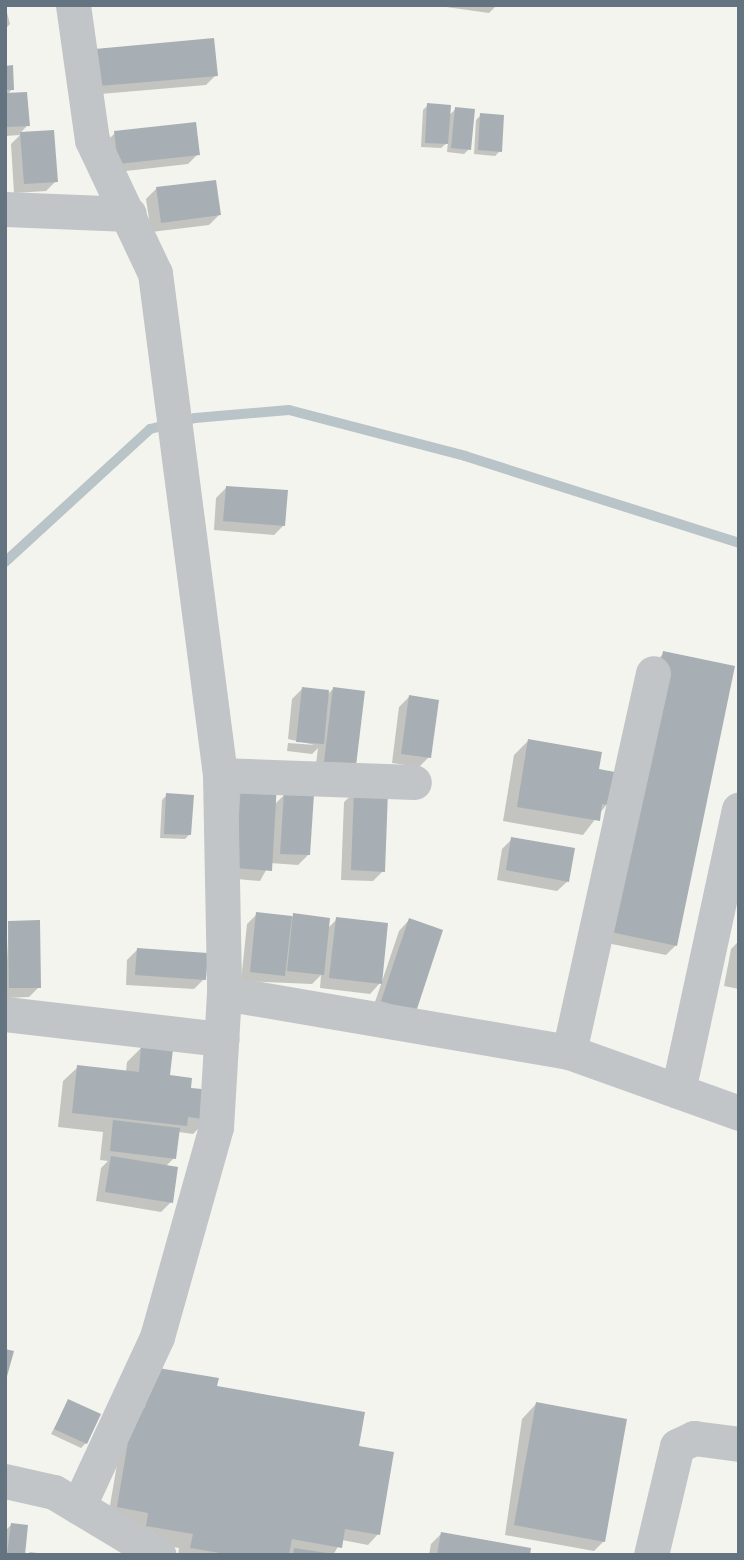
<!DOCTYPE html>
<html>
<head>
<meta charset="utf-8">
<style>
  body { margin:0 }
  #map { position:relative; width:744px; height:1560px; overflow:hidden; background:#f4f4ef; font-family:"Fira Sans Condensed",sans-serif }
  div>[style] { position:absolute }
  [style*='--x'] { left:calc(var(--x)*1px); top:calc(var(--y)*1px); width:calc(var(--w)*1px); rotate:calc(var(--a)*1deg) }
  .shadow>* { inset:0; background:#0003 }
  .stream>* { height:10px; margin:-5px; padding:0 5px; transform-origin:5px; border-radius:5px; background:#b9c4c9 }
  .building>* { inset:0; background:#a7afb4 }
  .street>* { height:35px; margin:-17.5px; padding:0 17.5px; transform-origin:17.5px; border-radius:17.5px; background:#c1c5c8 }
  span { translate:-50% -50%; white-space:nowrap; text-align:center; line-height:1.15; -webkit-text-stroke:7px #fff; paint-order:stroke }
  .frame { position:absolute; inset:0; border:7px solid #637380; pointer-events:none }
</style>
</head>
<body>
<div id="map">
  <div class="shadow">
    <div style="clip-path:polygon(5px 5px,10px 24px,5px 29px)"></div>
    <div style="clip-path:polygon(432px 5px,497px 5px,489px 13px)"></div>
    <div style="clip-path:polygon(74px 61px,216px 75px,206px 85px,77px 96px)"></div>
    <div style="clip-path:polygon(5px 67px,12px 89px,7px 95px,28px 125px,19px 134px,52px 132px,56px 181px,46px 191px,14px 193px,11px 144px,20px 135px,5px 136px)"></div>
    <div style="clip-path:polygon(428px 105px,448px 116px,456px 109px,469px 149px,464px 154px,447px 152px,448px 142px,441px 148px,421px 147px,423px 110px)"></div>
    <div style="clip-path:polygon(481px 115px,500px 151px,495px 156px,474px 154px,476px 120px)"></div>
    <div style="clip-path:polygon(115px 133px,198px 154px,188px 164px,108px 173px,105px 143px)"></div>
    <div style="clip-path:polygon(156px 189px,219px 215px,209px 225px,151px 232px,146px 199px)"></div>
    <div style="clip-path:polygon(227px 487px,284px 525px,274px 535px,214px 530px,216px 498px)"></div>
    <div style="clip-path:polygon(664px 653px,676px 945px,666px 955px,597px 941px,654px 663px)"></div>
    <div style="clip-path:polygon(334px 688px,354px 765px,315px 772px,318px 748px,312px 754px,287px 751px,288px 743px,315px 745px,288px 739px,292px 699px,302px 689px,326px 696px)"></div>
    <div style="clip-path:polygon(409px 697px,429px 757px,419px 767px,392px 763px,399px 707px)"></div>
    <div style="clip-path:polygon(529px 740px,597px 770px,607px 804px,583px 835px,503px 821px,514px 755px)"></div>
    <div style="clip-path:polygon(241px 783px,274px 805px,285px 794px,308px 855px,298px 865px,270px 863px,260px 881px,226px 878px,231px 793px)"></div>
    <div style="clip-path:polygon(355px 792px,383px 871px,373px 881px,341px 880px,344px 802px)"></div>
    <div style="clip-path:polygon(167px 795px,190px 834px,185px 839px,160px 838px,162px 800px)"></div>
    <div style="clip-path:polygon(512px 839px,568px 881px,557px 891px,497px 880px,502px 849px)"></div>
    <div style="clip-path:polygon(257px 914px,328px 919px,327px 929px,337px 919px,380px 983px,370px 994px,320px 988px,321px 975px,312px 984px,241px 981px,247px 924px)"></div>
    <div style="clip-path:polygon(409px 920px,414px 1011px,372px 1011px,399px 931px)"></div>
    <div style="clip-path:polygon(9px 922px,39px 987px,29px 997px,5px 998px)"></div>
    <div style="clip-path:polygon(739px 941px,739px 989px,724px 986px,731px 949px)"></div>
    <div style="clip-path:polygon(137px 950px,204px 979px,194px 989px,126px 985px,127px 960px)"></div>
    <div style="clip-path:polygon(142px 1047px,168px 1077px,189px 1089px,208px 1119px,193px 1134px,179px 1132px,174px 1158px,165px 1167px,171px 1202px,161px 1212px,96px 1201px,101px 1168px,108px 1161px,100px 1160px,103px 1132px,58px 1127px,63px 1081px,78px 1067px,126px 1072px,127px 1062px)"></div>
    <div style="clip-path:polygon(142px 1379px,215px 1388px,357px 1447px,378px 1534px,368px 1545px,342px 1540px,333px 1555px,178px 1555px,179px 1548px,132px 1540px,108px 1517px,125px 1418px)"></div>
    <div style="clip-path:polygon(69px 1401px,86px 1443px,81px 1448px,51px 1434px)"></div>
    <div style="clip-path:polygon(536px 1404px,604px 1541px,594px 1551px,505px 1535px,522px 1419px)"></div>
    <div style="clip-path:polygon(12px 1524px,23px 1555px,5px 1555px,7px 1529px)"></div>
    <div style="clip-path:polygon(441px 1534px,528px 1555px,429px 1555px,431px 1544px)"></div>
    <div style="clip-path:polygon(30px 1552px,53px 1555px,27px 1555px)"></div>
  </div>
  <div class="stream">
    <div style="--x:5;--y:562;--w:197;--a:-42.5"></div>
    <div style="--x:150;--y:429;--w:46;--a:-13.7"></div>
    <div style="--x:195;--y:418;--w:94;--a:-4.9"></div>
    <div style="--x:289;--y:410;--w:182;--a:14.6"></div>
    <div style="--x:465;--y:456;--w:287;--a:17.6"></div>
  </div>
  <div class="building">
    <div style="clip-path:polygon(214px 38px,218px 76px,87px 87px,84px 50px)"></div>
    <div style="clip-path:polygon(13px 65px,14px 90px,5px 90px,5px 66px)"></div>
    <div style="clip-path:polygon(27px 92px,30px 126px,5px 127px,5px 93px)"></div>
    <div style="clip-path:polygon(427px 103px,451px 105px,448px 144px,425px 143px)"></div>
    <div style="clip-path:polygon(455px 107px,475px 109px,471px 150px,451px 148px)"></div>
    <div style="clip-path:polygon(480px 113px,504px 115px,502px 152px,478px 150px)"></div>
    <div style="clip-path:polygon(196px 122px,200px 155px,118px 164px,114px 131px)"></div>
    <div style="clip-path:polygon(54px 130px,58px 182px,24px 184px,20px 132px)"></div>
    <div style="clip-path:polygon(216px 180px,221px 215px,161px 223px,156px 187px)"></div>
    <div style="clip-path:polygon(226px 486px,288px 490px,285px 526px,223px 521px)"></div>
    <div style="clip-path:polygon(663px 651px,735px 666px,677px 946px,606px 931px)"></div>
    <div style="clip-path:polygon(302px 687px,329px 690px,324px 744px,296px 742px)"></div>
    <div style="clip-path:polygon(333px 687px,365px 691px,356px 766px,324px 762px)"></div>
    <div style="clip-path:polygon(409px 695px,439px 700px,431px 758px,401px 754px)"></div>
    <div style="clip-path:polygon(528px 739px,602px 752px,599px 769px,615px 772px,609px 805px,602px 804px,600px 821px,517px 807px)"></div>
    <div style="clip-path:polygon(241px 781px,277px 783px,272px 871px,236px 868px)"></div>
    <div style="clip-path:polygon(354px 790px,388px 791px,385px 872px,351px 870px)"></div>
    <div style="clip-path:polygon(284px 792px,314px 794px,310px 855px,280px 854px)"></div>
    <div style="clip-path:polygon(166px 793px,194px 795px,191px 835px,164px 834px)"></div>
    <div style="clip-path:polygon(511px 837px,575px 848px,569px 882px,506px 870px)"></div>
    <div style="clip-path:polygon(256px 912px,292px 916px,285px 976px,250px 972px)"></div>
    <div style="clip-path:polygon(293px 913px,330px 918px,324px 975px,287px 971px)"></div>
    <div style="clip-path:polygon(336px 917px,388px 923px,382px 984px,329px 978px)"></div>
    <div style="clip-path:polygon(409px 918px,443px 930px,416px 1012px,381px 1001px)"></div>
    <div style="clip-path:polygon(40px 920px,41px 988px,9px 988px,8px 921px)"></div>
    <div style="clip-path:polygon(137px 948px,208px 953px,206px 980px,135px 975px)"></div>
    <div style="clip-path:polygon(141px 1045px,173px 1049px,170px 1075px,192px 1078px,191px 1088px,213px 1090px,210px 1120px,188px 1117px,187px 1126px,72px 1113px,77px 1065px,139px 1072px)"></div>
    <div style="clip-path:polygon(113px 1120px,180px 1128px,176px 1159px,110px 1151px)"></div>
    <div style="clip-path:polygon(111px 1156px,178px 1167px,173px 1203px,105px 1192px)"></div>
    <div style="clip-path:polygon(5px 1349px,14px 1351px,6px 1380px,5px 1380px)"></div>
    <div style="clip-path:polygon(152px 1367px,219px 1378px,217px 1386px,365px 1412px,359px 1446px,394px 1452px,380px 1535px,345px 1529px,342px 1548px,292px 1539px,289px 1555px,232px 1555px,190px 1548px,193px 1534px,146px 1526px,148px 1513px,117px 1507px,134px 1406px,145px 1408px)"></div>
    <div style="clip-path:polygon(68px 1399px,101px 1414px,87px 1444px,54px 1429px)"></div>
    <div style="clip-path:polygon(536px 1402px,627px 1419px,605px 1542px,514px 1525px)"></div>
    <div style="clip-path:polygon(11px 1523px,28px 1525px,25px 1555px,7px 1555px)"></div>
    <div style="clip-path:polygon(441px 1532px,531px 1548px,530px 1555px,437px 1555px)"></div>
    <div style="clip-path:polygon(294px 1548px,327px 1553px,327px 1555px,293px 1555px)"></div>
  </div>
  <div class="street">
    <div style="--x:73;--y:5;--w:136;--a:82"></div>
    <div style="--x:92;--y:140;--w:147;--a:64.7"></div>
    <div style="--x:155;--y:273;--w:506;--a:82.62"></div>
    <div style="--x:220;--y:775;--w:218;--a:88.9"></div>
    <div style="--x:224;--y:993;--w:134;--a:93.4"></div>
    <div style="--x:216;--y:1127;--w:218;--a:105.7"></div>
    <div style="--x:157;--y:1337;--w:187;--a:114.9"></div>
    <div style="--x:5;--y:209;--w:124;--a:2.3"></div>
    <div style="--x:220;--y:775;--w:194;--a:2.1"></div>
    <div style="--x:224;--y:993;--w:350;--a:9.7"></div>
    <div style="--x:569;--y:1052;--w:181;--a:19.7"></div>
    <div style="--x:5;--y:1014;--w:218;--a:6.6"></div>
    <div style="--x:569;--y:1052;--w:388;--a:-77.5"></div>
    <div style="--x:678;--y:1091;--w:288;--a:-77.8"></div>
    <div style="--x:5;--y:1481;--w:50;--a:12.7"></div>
    <div style="--x:54;--y:1492;--w:122;--a:31"></div>
    <div style="--x:651;--y:1555;--w:112;--a:-76.6"></div>
    <div style="--x:677;--y:1446;--w:19;--a:-25"></div>
    <div style="--x:694;--y:1438;--w:45;--a:7.6"></div>
  </div>
  <div class="frame"></div>
</div>
</body>
</html>
